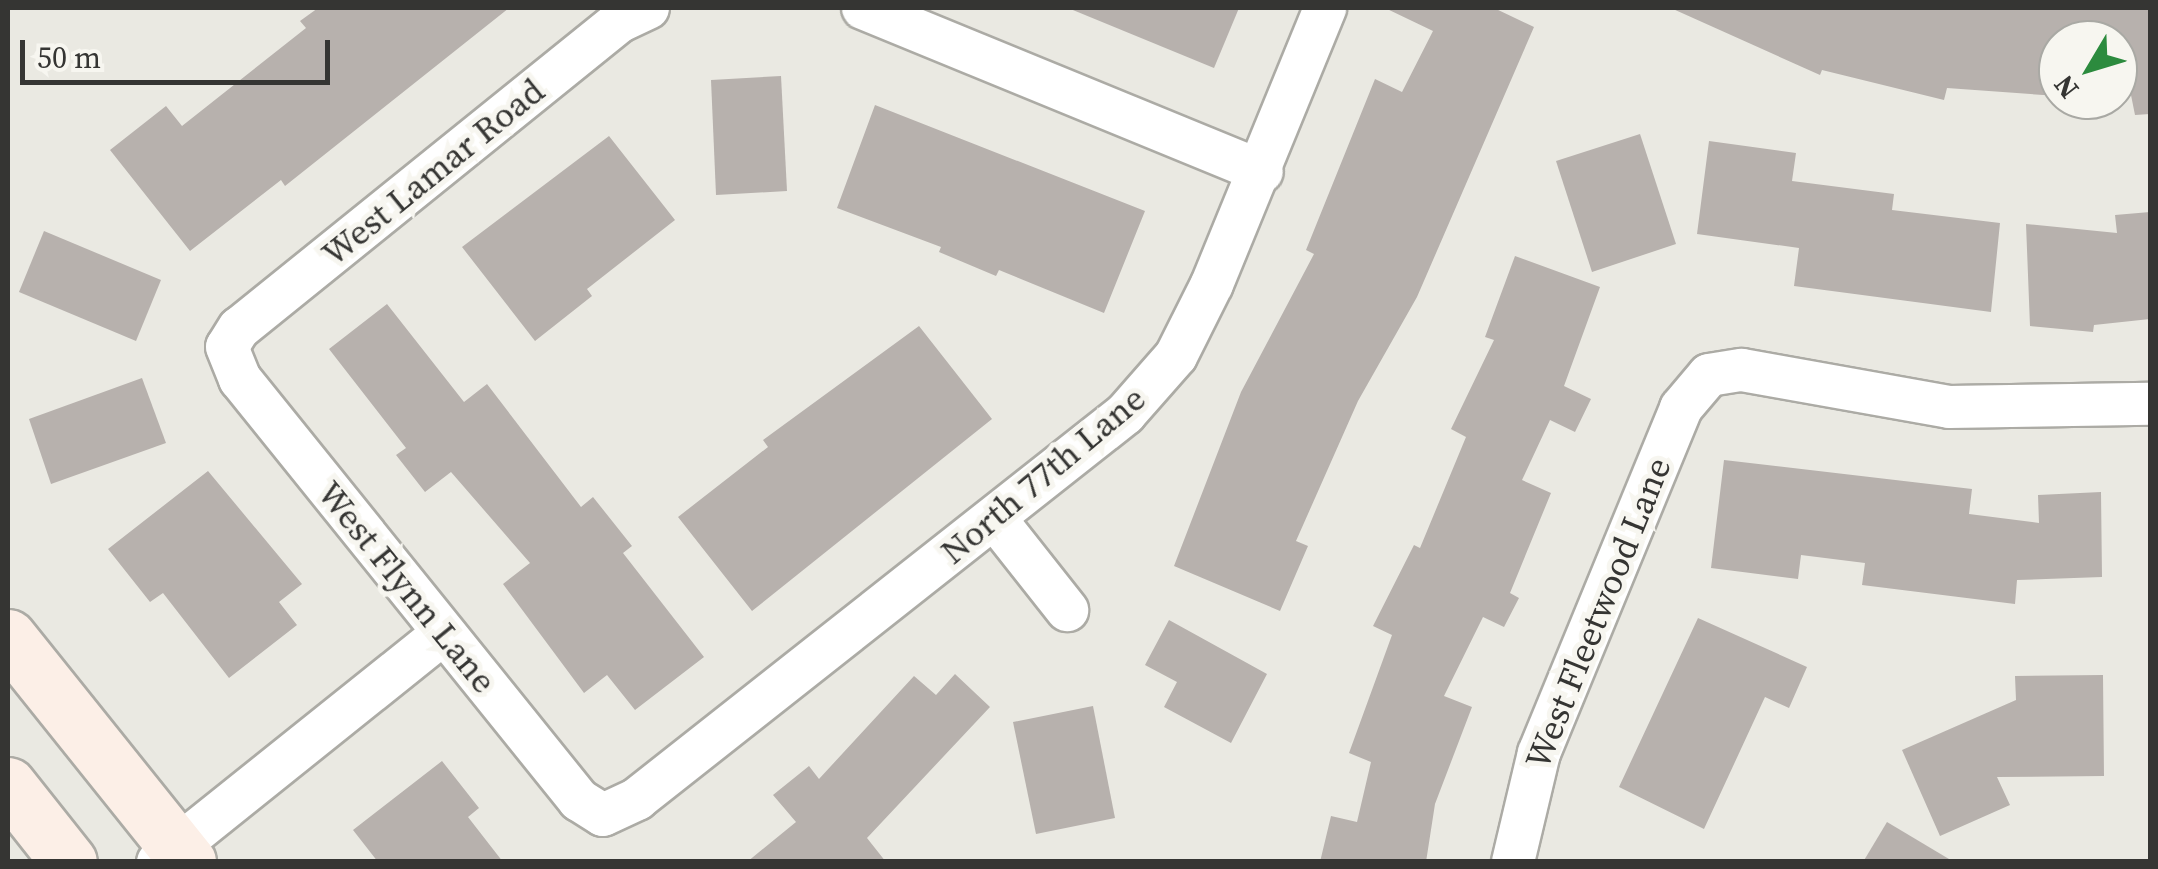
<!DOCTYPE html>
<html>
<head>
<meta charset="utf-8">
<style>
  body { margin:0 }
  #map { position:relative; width:2158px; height:869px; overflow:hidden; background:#eae9e2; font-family:"Source Serif 4",serif }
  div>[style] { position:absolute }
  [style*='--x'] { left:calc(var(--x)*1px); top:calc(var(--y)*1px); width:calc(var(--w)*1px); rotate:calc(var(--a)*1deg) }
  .building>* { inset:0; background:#b7b1ad }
  .roads { filter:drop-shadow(2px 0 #acaba5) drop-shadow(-2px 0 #acaba5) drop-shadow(0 2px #acaba5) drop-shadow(0 -2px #acaba5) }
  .minor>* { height:42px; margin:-21px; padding:0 21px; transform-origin:21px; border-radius:21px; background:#fff }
  .secondary>* { height:55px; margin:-27.5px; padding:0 27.5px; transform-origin:27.5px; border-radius:27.5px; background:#fcefe7 }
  span { translate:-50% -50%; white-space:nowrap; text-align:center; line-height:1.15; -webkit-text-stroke:10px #f7f6f0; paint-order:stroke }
  .street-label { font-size:35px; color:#353533 }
  .frame { position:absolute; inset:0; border:10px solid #353533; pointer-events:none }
  .north { position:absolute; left:2038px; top:20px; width:100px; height:100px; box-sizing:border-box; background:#f7f6f0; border:2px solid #a9a9a4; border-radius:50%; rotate:232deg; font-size:28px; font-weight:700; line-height:40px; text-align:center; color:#353533 }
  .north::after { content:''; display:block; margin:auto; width:35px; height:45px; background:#2c8b3e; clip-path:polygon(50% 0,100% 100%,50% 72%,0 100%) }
  .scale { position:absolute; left:20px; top:40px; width:310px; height:45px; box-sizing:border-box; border:5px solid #353533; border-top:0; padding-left:12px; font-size:30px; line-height:35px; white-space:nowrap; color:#353533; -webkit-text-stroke:8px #f7f6f0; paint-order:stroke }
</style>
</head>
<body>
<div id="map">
  <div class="building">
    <div style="clip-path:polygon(318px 8px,509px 8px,285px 186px,281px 180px,190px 251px,110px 150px,166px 106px,182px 126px,306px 28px,300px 21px)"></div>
    <div style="clip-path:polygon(1068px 8px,1239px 8px,1214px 68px)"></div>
    <div style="clip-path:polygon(1385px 8px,1494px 8px,1534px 27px,1417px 297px,1358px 401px,1296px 541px,1308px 546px,1280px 611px,1174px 566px,1241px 392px,1314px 254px,1306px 250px,1375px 79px,1402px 92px,1433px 31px)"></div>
    <div style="clip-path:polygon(2150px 8px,2150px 114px,2135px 115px,2120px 40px,2058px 40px,2058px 96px,1947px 88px,1944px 100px,1822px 70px,1820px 75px,1673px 9px)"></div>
    <div style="clip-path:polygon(781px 76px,787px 191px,716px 195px,711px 80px)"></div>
    <div style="clip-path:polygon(875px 105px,1145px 211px,1104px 313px,999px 270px,996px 276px,939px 252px,941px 247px,837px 208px)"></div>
    <div style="clip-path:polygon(1640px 134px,1676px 244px,1592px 272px,1556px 161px)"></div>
    <div style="clip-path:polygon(609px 136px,675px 220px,587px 289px,592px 296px,535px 341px,462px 247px)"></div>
    <div style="clip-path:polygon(1709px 141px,1796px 153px,1792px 181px,1894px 194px,1892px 210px,2000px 223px,1991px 312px,1794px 286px,1799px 248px,1697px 234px)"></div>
    <div style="clip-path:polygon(2150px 212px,2150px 319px,2094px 325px,2093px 332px,2030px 326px,2026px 224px,2117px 233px,2115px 215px)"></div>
    <div style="clip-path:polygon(44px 231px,161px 280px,136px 341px,19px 292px)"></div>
    <div style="clip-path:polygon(1515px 256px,1600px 287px,1564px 386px,1591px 399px,1575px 432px,1550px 420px,1522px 480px,1551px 493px,1510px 593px,1519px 598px,1504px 627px,1483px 617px,1444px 696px,1472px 707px,1435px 804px,1426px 862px,1320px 862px,1331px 816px,1357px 822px,1371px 762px,1349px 753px,1392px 635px,1373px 626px,1414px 545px,1420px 548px,1466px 437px,1451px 429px,1494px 340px,1485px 337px)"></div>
    <div style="clip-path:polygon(387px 304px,464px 402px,487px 384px,581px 507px,593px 497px,632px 546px,623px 553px,704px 657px,635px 710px,607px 675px,584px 693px,503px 584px,530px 563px,451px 472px,425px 492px,396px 455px,406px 448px,329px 349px)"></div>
    <div style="clip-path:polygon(919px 326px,992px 419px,752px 611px,678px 517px,768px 447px,763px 440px)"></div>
    <div style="clip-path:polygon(142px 378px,166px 443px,51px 484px,29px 419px)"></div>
    <div style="clip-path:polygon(1724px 460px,1972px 489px,1969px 514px,2039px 523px,2038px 495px,2101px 492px,2102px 577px,2017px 580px,2015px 604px,1862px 585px,1865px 563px,1801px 555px,1798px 579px,1711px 568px)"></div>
    <div style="clip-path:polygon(208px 471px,302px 584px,279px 602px,297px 625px,229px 678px,163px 593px,150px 602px,108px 549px)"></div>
    <div style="clip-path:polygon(1698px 618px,1807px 667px,1789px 708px,1765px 697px,1704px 829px,1619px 787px)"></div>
    <div style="clip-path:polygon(1169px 620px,1267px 674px,1231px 743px,1164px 707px,1177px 682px,1145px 665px)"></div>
    <div style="clip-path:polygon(955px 674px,990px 707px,867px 838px,886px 862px,747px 862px,796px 822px,773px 795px,809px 766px,819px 779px,914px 676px,936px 695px)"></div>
    <div style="clip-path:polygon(2103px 675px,2104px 776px,1997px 777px,2010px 805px,1940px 836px,1902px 750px,2016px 700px,2015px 676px)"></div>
    <div style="clip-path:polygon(1093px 706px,1115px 818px,1036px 834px,1013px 722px)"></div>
    <div style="clip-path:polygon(442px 761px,479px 808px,468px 817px,503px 862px,378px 862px,353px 830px)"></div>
    <div style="clip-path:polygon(1887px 822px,1954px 862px,1863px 862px)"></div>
  </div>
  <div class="roads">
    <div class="minor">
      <div style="--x:648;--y:8;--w:31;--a:155"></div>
      <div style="--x:620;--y:21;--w:489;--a:141.1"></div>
      <div style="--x:239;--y:328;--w:22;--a:122"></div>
      <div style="--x:227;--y:347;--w:35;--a:68"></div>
      <div style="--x:240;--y:379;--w:541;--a:51.16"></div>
      <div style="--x:579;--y:800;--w:28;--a:32"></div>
      <div style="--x:603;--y:815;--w:38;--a:-25"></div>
      <div style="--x:637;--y:799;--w:622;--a:-38.27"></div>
      <div style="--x:1125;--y:414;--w:77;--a:-48.7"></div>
      <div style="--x:1176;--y:356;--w:80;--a:-63.4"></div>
      <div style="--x:1212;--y:284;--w:298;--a:-67.7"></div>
      <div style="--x:863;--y:8;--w:431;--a:22.3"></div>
      <div style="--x:996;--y:520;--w:115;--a:51.7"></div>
      <div style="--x:158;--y:862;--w:366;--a:-38.7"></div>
      <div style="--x:1513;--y:862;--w:112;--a:-76.6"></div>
      <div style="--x:1539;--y:753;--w:373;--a:-67.6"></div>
      <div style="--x:1681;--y:408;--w:43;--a:-49.7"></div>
      <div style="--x:1709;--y:375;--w:33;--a:-9"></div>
      <div style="--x:1742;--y:370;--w:210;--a:10.1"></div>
      <div style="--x:1949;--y:407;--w:201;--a:-0.9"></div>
    </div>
    <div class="secondary">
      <div style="--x:8;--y:637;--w:288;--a:51.3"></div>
      <div style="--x:8;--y:785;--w:98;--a:51.6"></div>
    </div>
  </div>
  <div class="street-label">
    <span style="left:433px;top:172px;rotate:-39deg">West Lamar Road</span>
    <span style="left:1043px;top:475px;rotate:-40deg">North 77th Lane</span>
    <span style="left:407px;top:587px;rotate:51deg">West Flynn Lane</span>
    <span style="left:1598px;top:613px;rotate:-68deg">West Fleetwood Lane</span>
  </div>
  <div class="frame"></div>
  <div class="north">N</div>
  <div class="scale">50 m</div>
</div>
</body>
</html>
